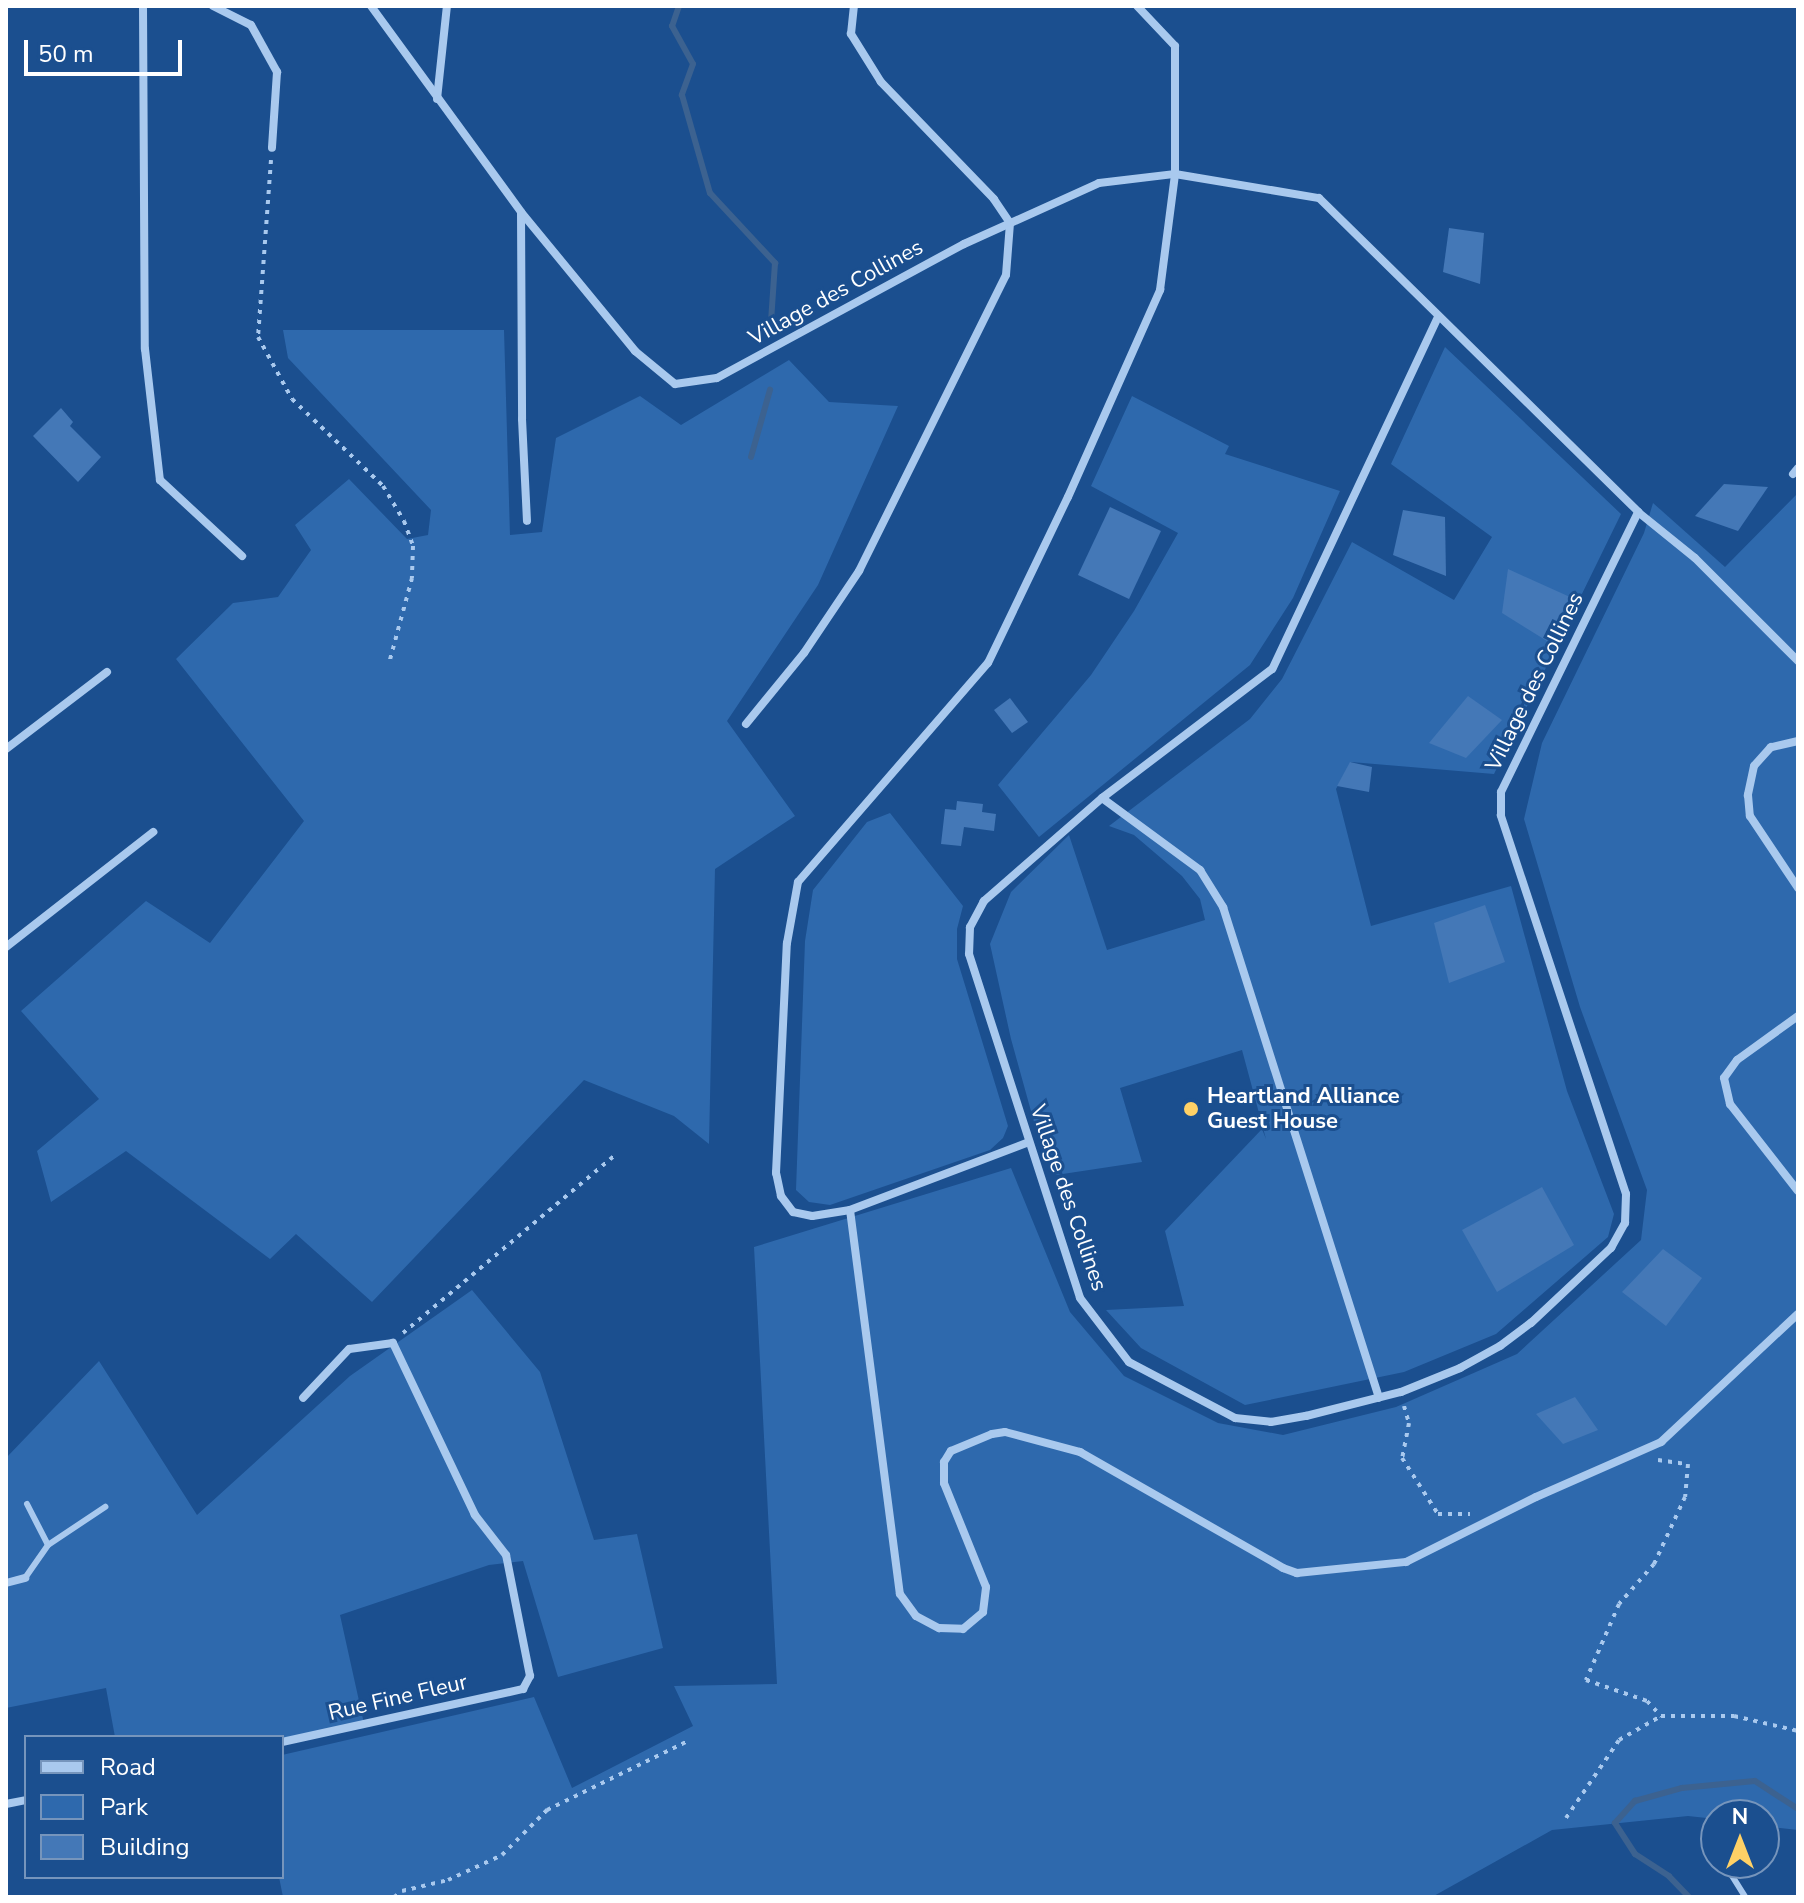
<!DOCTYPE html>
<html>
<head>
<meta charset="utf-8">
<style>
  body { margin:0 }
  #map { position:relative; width:1804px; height:1903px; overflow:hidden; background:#1b4f8f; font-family:"Nunito Sans",sans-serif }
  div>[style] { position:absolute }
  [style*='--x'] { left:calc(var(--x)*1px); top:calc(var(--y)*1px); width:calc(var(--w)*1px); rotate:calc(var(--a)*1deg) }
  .green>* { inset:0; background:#2e69ad }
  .stream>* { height:6px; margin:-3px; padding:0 3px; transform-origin:3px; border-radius:3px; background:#3c6290 }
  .building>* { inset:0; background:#4478b7 }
  .path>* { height:4px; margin-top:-2px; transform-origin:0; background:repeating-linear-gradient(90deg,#a9c9ee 0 4px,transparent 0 10px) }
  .service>* { height:6px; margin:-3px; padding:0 3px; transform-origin:3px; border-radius:3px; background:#a9c9ee }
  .minor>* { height:8px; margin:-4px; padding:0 4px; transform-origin:4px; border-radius:4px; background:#a9c9ee }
  .dots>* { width:22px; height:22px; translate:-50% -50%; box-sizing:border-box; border:4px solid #1b4f8f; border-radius:50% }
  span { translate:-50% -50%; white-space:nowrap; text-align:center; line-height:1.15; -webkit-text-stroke:6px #1b4f8f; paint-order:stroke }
  .street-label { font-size:22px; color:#fff }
  .poi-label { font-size:22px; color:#fff; font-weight:700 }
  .left { translate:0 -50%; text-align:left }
  .frame { position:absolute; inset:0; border:8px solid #fff; pointer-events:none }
  .legend { position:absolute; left:24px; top:1735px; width:260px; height:144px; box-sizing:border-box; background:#1b4f8f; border:2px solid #7695bc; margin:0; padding:10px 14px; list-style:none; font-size:24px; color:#fff }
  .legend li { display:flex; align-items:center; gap:16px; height:40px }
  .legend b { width:40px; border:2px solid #7695bc }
  .north { position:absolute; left:1700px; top:1799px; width:80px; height:80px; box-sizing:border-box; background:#1b4f8f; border:2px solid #7695bc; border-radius:50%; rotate:0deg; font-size:22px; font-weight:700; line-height:32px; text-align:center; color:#fff }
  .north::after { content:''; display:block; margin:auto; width:28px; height:36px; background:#ffd166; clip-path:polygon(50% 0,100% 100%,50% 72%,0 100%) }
  .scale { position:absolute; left:24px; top:40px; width:158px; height:36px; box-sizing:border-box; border:4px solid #fff; border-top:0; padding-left:10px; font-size:24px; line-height:28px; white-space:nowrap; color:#fff; -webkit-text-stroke:6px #1b4f8f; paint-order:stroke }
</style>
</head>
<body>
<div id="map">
  <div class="green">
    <div style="clip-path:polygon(283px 330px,504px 330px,510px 535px,542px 532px,556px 438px,640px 396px,681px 425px,789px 360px,829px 402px,898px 406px,818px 585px,727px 721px,795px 816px,715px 869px,709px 1144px,674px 1116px,584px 1080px,372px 1302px,296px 1234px,270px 1259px,126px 1151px,51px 1202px,37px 1151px,99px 1099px,21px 1011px,146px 901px,210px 943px,304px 821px,176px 659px,233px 603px,278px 597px,311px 550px,295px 525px,349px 479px,407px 539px,428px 535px,431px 510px,288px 358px)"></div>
    <div style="clip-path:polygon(1445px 347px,1621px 514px,1494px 774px,1351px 762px,1336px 789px,1371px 926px,1511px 886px,1567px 1091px,1614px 1214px,1608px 1237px,1496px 1334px,1404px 1372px,1245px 1405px,1141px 1348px,1106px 1310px,1184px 1306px,1165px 1231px,1262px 1129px,1266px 1139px,1242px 1050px,1120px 1088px,1142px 1162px,1056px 1175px,1044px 1158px,1011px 1039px,990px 944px,1011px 892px,1069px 835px,1107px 950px,1205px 920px,1200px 899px,1182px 876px,1134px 835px,1109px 826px,1250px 719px,1282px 679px,1352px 542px,1454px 600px,1492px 537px,1391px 464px)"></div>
    <div style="clip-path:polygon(1132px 396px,1229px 446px,1225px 454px,1340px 491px,1293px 598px,1250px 665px,1039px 837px,998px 785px,1091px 675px,1134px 611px,1178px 533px,1091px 486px)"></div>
    <div style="clip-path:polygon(1798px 493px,1798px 1830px,1764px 1826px,1764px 1815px,1716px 1815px,1716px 1819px,1688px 1816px,1552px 1830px,1432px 1897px,283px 1897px,279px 1877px,282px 1877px,282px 1755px,534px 1697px,572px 1788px,693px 1726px,674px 1686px,777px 1684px,754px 1247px,1011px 1168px,1070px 1312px,1124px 1376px,1218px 1423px,1283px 1435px,1396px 1407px,1517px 1354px,1641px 1240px,1647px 1190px,1580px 1007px,1524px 819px,1542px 743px,1644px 533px,1653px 503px,1725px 567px)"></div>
    <div style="clip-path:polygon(890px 813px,963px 906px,957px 929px,957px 959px,1008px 1126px,1003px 1138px,990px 1150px,830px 1205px,809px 1202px,796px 1190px,805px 941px,813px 890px,867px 822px)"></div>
    <div style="clip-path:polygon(472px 1290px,540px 1372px,594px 1540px,637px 1534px,663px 1648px,558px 1677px,523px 1561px,489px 1565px,340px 1615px,365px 1728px,322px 1733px,282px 1744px,282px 1737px,115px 1737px,106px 1688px,6px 1708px,6px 1458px,99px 1361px,197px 1515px,350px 1376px)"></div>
  </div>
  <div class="stream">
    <div style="--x:679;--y:6;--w:21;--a:109"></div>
    <div style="--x:672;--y:26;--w:43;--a:61.1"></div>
    <div style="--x:693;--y:64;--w:33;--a:110"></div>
    <div style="--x:682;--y:95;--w:102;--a:74.1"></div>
    <div style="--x:710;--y:193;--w:96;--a:47.1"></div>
    <div style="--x:775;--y:263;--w:58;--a:93.9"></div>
    <div style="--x:751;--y:457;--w:70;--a:-74.2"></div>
    <div style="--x:1689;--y:1897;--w:29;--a:-134"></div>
    <div style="--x:1669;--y:1876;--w:40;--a:-147.1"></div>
    <div style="--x:1635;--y:1854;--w:37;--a:-123"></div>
    <div style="--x:1615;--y:1823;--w:30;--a:-48"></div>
    <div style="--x:1635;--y:1801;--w:49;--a:-15.5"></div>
    <div style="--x:1682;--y:1788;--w:73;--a:-5.5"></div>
    <div style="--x:1755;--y:1781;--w:51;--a:33.1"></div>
  </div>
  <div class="building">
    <div style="clip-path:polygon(1449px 228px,1484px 233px,1480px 284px,1443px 272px)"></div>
    <div style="clip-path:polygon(61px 408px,73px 422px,70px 426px,101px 457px,78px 482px,33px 436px)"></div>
    <div style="clip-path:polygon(1724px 484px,1768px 487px,1738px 531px,1695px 516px)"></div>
    <div style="clip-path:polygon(1110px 507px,1161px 531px,1129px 599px,1078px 575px)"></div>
    <div style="clip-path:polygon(1403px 510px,1445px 517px,1446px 576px,1393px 555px)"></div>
    <div style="clip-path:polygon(1508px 569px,1570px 597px,1547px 641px,1502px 613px)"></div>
    <div style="clip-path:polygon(1468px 696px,1502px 720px,1466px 758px,1429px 743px)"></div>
    <div style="clip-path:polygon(1010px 698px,1028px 722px,1012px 733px,994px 710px)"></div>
    <div style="clip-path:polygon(1350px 762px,1372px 767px,1369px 792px,1337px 786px)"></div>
    <div style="clip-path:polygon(957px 801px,983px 804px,982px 812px,996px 814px,994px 831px,964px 827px,961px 846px,941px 844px,945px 809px,956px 810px)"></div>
    <div style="clip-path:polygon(1485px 905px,1505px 962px,1449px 983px,1434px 923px)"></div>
    <div style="clip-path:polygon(1542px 1187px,1574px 1245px,1497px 1292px,1462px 1230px)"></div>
    <div style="clip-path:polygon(1663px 1249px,1702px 1278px,1666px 1326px,1622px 1292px)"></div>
    <div style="clip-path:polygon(1575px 1397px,1598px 1430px,1563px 1444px,1536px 1414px)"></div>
  </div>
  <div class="path">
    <div style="--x:271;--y:160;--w:177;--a:94.2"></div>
    <div style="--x:258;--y:337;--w:71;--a:61.3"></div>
    <div style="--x:292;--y:399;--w:126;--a:43.7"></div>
    <div style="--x:383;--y:486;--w:41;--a:59"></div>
    <div style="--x:404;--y:521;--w:27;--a:70"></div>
    <div style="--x:413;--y:546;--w:32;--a:92"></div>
    <div style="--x:412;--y:578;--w:88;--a:105.1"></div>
    <div style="--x:403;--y:1333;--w:275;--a:-40"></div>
    <div style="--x:1404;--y:1406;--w:18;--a:74"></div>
    <div style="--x:1409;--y:1423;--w:36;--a:101"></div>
    <div style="--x:1402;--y:1458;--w:67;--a:57.3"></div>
    <div style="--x:1438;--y:1514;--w:32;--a:0"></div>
    <div style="--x:1658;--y:1460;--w:30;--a:8"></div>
    <div style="--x:1688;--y:1464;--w:33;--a:95"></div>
    <div style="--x:1685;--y:1497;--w:74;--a:114.8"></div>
    <div style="--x:1654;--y:1564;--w:53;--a:131.2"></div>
    <div style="--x:1619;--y:1604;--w:83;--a:113.5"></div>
    <div style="--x:1586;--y:1680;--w:65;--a:19"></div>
    <div style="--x:1647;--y:1701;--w:21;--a:47"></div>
    <div style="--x:1566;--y:1818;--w:94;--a:-55.8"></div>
    <div style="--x:1619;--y:1740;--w:48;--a:-29.7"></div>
    <div style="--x:1661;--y:1716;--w:73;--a:0"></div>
    <div style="--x:1734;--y:1716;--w:66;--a:13.2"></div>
    <div style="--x:394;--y:1897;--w:10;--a:-37"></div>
    <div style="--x:402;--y:1891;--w:47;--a:-13.4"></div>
    <div style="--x:448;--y:1880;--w:60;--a:-24.8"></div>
    <div style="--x:502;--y:1855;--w:64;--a:-45"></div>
    <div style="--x:547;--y:1810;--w:157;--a:-26.1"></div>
  </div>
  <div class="service">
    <div style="--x:27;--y:1504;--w:46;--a:62.9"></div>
    <div style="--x:25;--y:1578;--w:40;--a:-55.1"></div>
    <div style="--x:48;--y:1545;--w:69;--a:-33.7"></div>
    <div style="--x:1724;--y:1863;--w:40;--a:58"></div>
  </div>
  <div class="minor">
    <div style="--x:143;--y:6;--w:343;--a:89.7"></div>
    <div style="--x:145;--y:349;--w:132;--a:83.5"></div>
    <div style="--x:160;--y:480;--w:112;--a:42.8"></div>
    <div style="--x:213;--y:6;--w:42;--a:26.6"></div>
    <div style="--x:251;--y:25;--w:54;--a:61"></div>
    <div style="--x:277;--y:72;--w:76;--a:93.8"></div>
    <div style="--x:371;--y:6;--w:255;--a:53.9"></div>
    <div style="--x:521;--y:212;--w:180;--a:50.6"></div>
    <div style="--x:635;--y:351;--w:52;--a:39.5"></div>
    <div style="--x:675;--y:384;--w:42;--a:-8.1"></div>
    <div style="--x:717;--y:378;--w:281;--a:-28.5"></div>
    <div style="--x:964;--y:244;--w:148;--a:-24.3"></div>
    <div style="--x:1099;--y:183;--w:77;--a:-6.8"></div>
    <div style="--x:1175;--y:174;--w:146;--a:9.5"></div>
    <div style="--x:1319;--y:198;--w:448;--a:44.5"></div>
    <div style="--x:1638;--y:512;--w:73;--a:38.9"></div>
    <div style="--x:1695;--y:558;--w:146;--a:45"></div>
    <div style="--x:437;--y:99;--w:94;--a:-83.9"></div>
    <div style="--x:521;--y:213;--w:206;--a:89.7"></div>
    <div style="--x:522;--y:419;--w:102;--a:87.2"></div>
    <div style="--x:1438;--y:317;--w:389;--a:115.2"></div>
    <div style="--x:1272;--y:669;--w:213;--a:142.8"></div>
    <div style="--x:1102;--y:798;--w:157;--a:138.9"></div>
    <div style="--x:984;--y:901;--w:30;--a:118"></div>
    <div style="--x:970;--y:927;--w:27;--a:92"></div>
    <div style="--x:969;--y:954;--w:361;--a:72.1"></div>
    <div style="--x:1080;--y:1298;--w:81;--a:52.6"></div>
    <div style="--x:1129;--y:1362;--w:120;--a:27.8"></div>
    <div style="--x:1235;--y:1418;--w:36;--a:6"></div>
    <div style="--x:1271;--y:1422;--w:36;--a:-10"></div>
    <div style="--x:1306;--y:1416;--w:98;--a:-14.2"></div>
    <div style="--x:1401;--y:1392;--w:64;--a:-22.1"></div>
    <div style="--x:1460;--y:1368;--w:46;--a:-28.8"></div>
    <div style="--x:1500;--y:1346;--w:39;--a:-37"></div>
    <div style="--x:1531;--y:1323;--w:110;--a:-43.2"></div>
    <div style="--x:1611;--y:1248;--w:29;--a:-61"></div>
    <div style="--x:1625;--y:1223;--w:29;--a:-88"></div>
    <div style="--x:1626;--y:1194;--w:399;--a:-108.3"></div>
    <div style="--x:1501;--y:815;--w:23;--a:-90"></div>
    <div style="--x:1501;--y:792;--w:312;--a:-63.9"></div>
    <div style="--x:1793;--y:474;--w:8;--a:-50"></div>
    <div style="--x:746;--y:724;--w:92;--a:-50.8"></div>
    <div style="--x:804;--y:653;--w:99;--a:-56.1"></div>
    <div style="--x:859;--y:571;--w:330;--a:-63.6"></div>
    <div style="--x:1006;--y:275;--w:52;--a:-85.6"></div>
    <div style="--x:1010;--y:223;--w:29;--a:-124"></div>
    <div style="--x:994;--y:199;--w:163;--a:-134"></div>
    <div style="--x:881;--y:82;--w:57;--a:-122"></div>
    <div style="--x:851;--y:34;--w:28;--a:-84"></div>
    <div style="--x:1798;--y:741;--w:28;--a:167"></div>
    <div style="--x:1771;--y:747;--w:25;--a:132"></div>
    <div style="--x:1754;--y:766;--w:30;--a:102"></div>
    <div style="--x:1748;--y:795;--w:21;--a:85"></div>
    <div style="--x:1750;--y:816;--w:87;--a:56.3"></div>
    <div style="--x:6;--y:749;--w:127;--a:-37.3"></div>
    <div style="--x:1102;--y:798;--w:122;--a:36.3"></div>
    <div style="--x:1200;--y:870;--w:44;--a:58.1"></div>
    <div style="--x:1223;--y:907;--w:515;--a:72.37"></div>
    <div style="--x:6;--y:947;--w:187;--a:-38"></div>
    <div style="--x:1798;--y:1016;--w:75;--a:144.2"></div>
    <div style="--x:1737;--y:1060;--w:22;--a:126"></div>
    <div style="--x:1724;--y:1078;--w:27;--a:77"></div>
    <div style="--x:1730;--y:1104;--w:110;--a:52"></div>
    <div style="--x:1029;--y:1142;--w:191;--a:159.2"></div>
    <div style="--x:850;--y:1210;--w:38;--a:171"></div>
    <div style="--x:812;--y:1216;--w:19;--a:-168"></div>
    <div style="--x:793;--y:1212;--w:20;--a:-127"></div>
    <div style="--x:781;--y:1196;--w:24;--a:-102"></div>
    <div style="--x:776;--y:1173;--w:230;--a:-87.3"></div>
    <div style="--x:787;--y:943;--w:62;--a:-79.8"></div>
    <div style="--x:798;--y:882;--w:290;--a:-49.1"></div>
    <div style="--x:988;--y:663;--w:184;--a:-64.3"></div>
    <div style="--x:1068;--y:497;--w:227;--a:-66"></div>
    <div style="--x:1160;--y:290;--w:117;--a:-82.6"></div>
    <div style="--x:1175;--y:174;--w:128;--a:-90"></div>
    <div style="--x:1175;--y:46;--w:55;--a:-133.5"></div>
    <div style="--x:850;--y:1210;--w:387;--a:82.6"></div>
    <div style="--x:900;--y:1594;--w:27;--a:54"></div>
    <div style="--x:916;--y:1616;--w:26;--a:28"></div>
    <div style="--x:939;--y:1628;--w:24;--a:2"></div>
    <div style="--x:963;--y:1629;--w:26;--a:-40"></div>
    <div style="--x:983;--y:1612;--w:25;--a:-83"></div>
    <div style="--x:986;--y:1587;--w:112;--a:-112"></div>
    <div style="--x:944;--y:1483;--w:21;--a:-90"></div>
    <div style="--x:944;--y:1462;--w:13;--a:-58"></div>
    <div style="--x:951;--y:1451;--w:44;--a:-22.5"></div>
    <div style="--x:992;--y:1434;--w:13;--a:-9"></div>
    <div style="--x:1005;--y:1432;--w:78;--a:14.9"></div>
    <div style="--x:1080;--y:1452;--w:234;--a:29.7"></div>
    <div style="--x:1283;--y:1568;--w:15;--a:20"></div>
    <div style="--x:1297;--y:1573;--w:110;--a:-5.8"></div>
    <div style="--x:1406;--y:1562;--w:145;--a:-26.6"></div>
    <div style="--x:1536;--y:1497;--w:137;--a:-23.7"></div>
    <div style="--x:1661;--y:1442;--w:187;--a:-43.1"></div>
    <div style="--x:6;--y:1583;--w:20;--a:-15"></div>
    <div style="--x:282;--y:1742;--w:247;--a:-12.4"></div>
    <div style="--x:523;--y:1689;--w:15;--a:-62"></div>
    <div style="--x:530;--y:1676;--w:123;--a:-101.2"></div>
    <div style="--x:506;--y:1555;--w:51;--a:-127.8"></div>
    <div style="--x:475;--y:1515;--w:191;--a:-115.5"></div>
    <div style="--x:393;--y:1343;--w:44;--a:172.2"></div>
    <div style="--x:349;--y:1349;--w:67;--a:133.2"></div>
    <div style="--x:6;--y:1804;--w:20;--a:-11"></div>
  </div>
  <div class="dots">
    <div style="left:1191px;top:1109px;background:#ffd166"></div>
  </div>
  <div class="street-label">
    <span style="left:836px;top:293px;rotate:-29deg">Village des Collines</span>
    <span style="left:1535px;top:682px;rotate:-64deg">Village des Collines</span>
    <span style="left:1068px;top:1198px;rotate:71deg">Village des Collines</span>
    <span style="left:398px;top:1698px;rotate:-13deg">Rue Fine Fleur</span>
  </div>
  <div class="poi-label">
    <span class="left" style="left:1207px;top:1109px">Heartland Alliance<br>Guest House</span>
  </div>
  <div class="frame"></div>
  <ul class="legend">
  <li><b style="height:10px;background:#a9c9ee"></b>Road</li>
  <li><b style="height:22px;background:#2e69ad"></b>Park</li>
  <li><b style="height:22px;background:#4478b7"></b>Building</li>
  </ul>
  <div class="north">N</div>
  <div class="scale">50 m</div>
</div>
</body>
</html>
